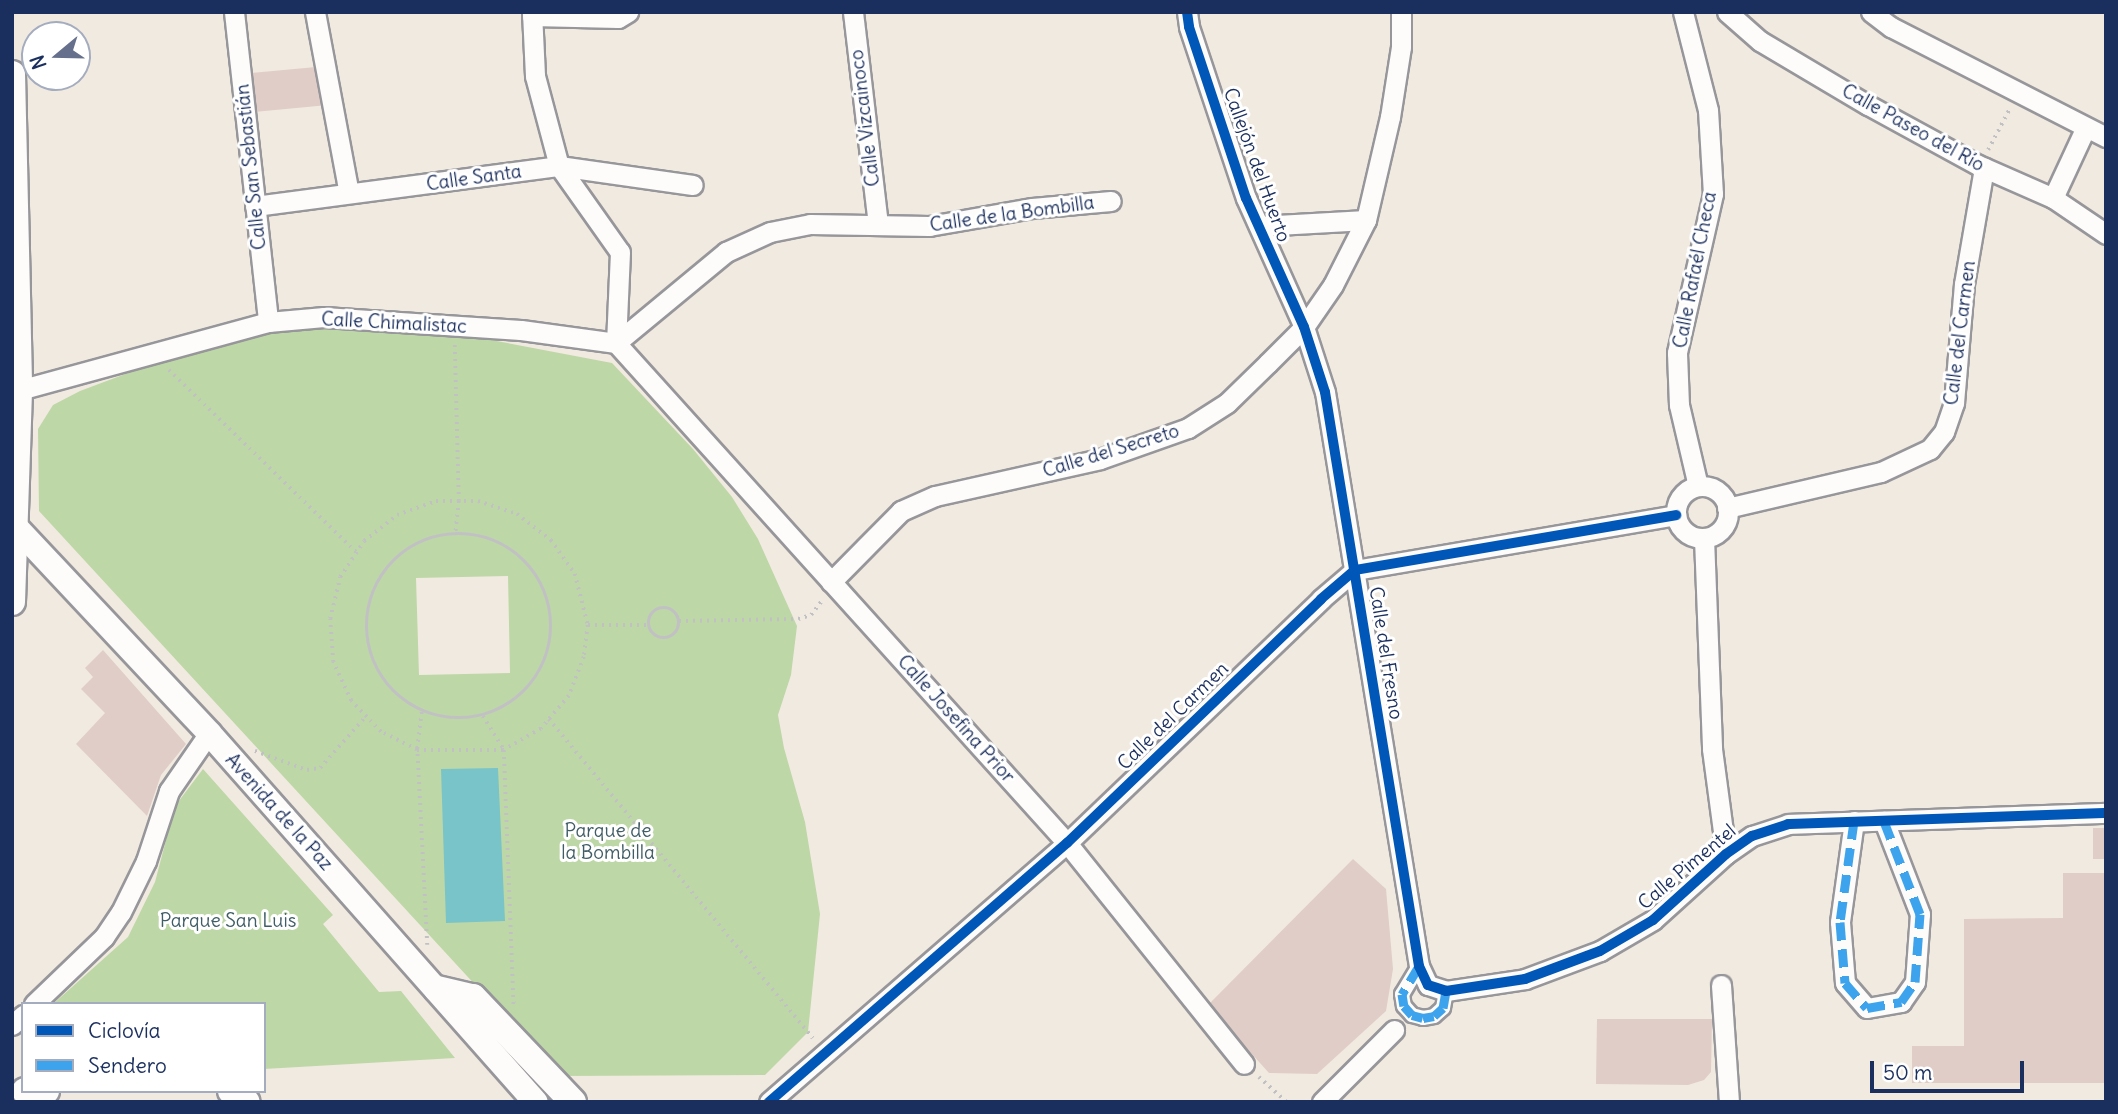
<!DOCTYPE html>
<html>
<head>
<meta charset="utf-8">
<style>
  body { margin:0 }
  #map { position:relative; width:2118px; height:1114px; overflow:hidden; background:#f1eae0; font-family:Delius,sans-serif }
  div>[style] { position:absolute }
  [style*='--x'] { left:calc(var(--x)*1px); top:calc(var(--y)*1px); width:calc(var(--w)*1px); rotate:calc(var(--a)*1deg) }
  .green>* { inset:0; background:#bed7a7 }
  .water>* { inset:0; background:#79c4c8 }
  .building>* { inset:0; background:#e0cdc7 }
  .path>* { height:3.5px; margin-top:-1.75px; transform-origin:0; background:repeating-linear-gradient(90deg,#c1c1c4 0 2px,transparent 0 7px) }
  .path>.ring { margin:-1.75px; padding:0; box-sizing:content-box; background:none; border:3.5px solid #c1c1c4; border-radius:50% }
  .roads { filter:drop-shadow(2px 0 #97969a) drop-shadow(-2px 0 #97969a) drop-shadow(0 2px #97969a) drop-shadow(0 -2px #97969a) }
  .pedestrian>* { height:14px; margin:-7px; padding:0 7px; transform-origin:7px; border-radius:7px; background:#fdfcfa }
  .minor>* { height:19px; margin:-9.5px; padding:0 9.5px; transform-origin:9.5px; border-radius:9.5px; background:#fdfcfa }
  .minor>.ring { margin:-9.5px; padding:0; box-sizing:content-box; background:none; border:19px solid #fdfcfa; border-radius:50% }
  .tertiary>* { height:24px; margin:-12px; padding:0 12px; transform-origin:12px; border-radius:12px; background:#fdfcfa }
  .secondary>* { height:26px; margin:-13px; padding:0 13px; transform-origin:13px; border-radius:13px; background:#fdfcfa }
  .quiet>* { height:9px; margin-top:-4.5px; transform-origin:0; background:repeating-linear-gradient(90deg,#3da3ed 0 18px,transparent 0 27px) }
  .cycleway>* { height:10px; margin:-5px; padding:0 5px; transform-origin:5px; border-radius:5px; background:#0057b8 }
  span { translate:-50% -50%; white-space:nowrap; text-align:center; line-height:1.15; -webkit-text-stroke:6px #fff; paint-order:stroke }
  .street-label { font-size:19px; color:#1b2f5e }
  .park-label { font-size:19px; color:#405d66 }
  .frame { position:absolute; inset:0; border:14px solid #1b2f5e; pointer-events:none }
  .legend { position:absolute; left:21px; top:1002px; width:245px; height:91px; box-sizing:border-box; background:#fff; border:2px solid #a4acbf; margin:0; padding:9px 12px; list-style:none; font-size:21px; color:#1b2f5e }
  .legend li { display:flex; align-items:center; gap:14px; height:35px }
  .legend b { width:35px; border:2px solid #a4acbf }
  .north { position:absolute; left:21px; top:21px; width:70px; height:70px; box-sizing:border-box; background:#fff; border:2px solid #a4acbf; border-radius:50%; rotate:251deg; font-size:19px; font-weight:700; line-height:28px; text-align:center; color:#1b2f5e }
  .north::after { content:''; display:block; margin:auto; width:24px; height:32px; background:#66708c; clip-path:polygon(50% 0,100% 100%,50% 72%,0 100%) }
  .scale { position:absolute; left:1870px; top:1061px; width:154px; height:32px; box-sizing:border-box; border:4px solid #1b2f5e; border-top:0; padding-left:9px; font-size:21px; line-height:24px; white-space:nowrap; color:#1b2f5e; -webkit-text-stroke:5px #fff; paint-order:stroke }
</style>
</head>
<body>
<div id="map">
  <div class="green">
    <div style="clip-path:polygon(evenodd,328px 328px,481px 338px,612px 363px,693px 449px,732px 497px,758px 539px,797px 626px,791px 675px,778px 715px,784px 748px,805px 822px,820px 914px,808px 1032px,765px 1075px,559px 1076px,39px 511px,38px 429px,53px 405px,80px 391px,160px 361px,255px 336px,290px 330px,328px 328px,508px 576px,510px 673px,419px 675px,416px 578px,508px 576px)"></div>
    <div style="clip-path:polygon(203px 769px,333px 915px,323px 924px,379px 992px,401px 991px,455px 1058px,264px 1069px,264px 1004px,53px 1004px,128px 937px,155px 882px,175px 806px)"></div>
  </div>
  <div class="water">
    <div style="clip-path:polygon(498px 768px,505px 921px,446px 923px,441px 769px)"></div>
  </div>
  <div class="building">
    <div style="clip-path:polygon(316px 67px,328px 105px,254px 112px,251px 73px)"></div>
    <div style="clip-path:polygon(103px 650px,186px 744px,161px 775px,147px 816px,76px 744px,105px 713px,81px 689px,93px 677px,85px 668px)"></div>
    <div style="clip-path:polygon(2093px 828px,2106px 828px,2106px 859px,2093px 859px)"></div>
    <div style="clip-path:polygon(1353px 859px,1386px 889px,1393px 969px,1386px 1011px,1317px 1074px,1269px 1073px,1208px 1005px)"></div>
    <div style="clip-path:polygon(2063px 873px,2106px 873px,2105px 1083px,1912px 1083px,1912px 1046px,1964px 1046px,1964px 919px,2063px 918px)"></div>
    <div style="clip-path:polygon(1597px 1019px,1712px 1019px,1711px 1072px,1704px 1080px,1688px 1085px,1596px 1084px)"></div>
  </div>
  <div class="path">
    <div style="--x:1988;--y:150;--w:45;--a:-62.3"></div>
    <div style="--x:455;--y:345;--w:156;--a:88.5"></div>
    <div style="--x:459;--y:501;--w:31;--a:96"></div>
    <div style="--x:169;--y:370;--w:261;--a:44.2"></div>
    <div class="ring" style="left:367px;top:534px;width:180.5px;height:180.5px"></div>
    <div class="ring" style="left:649px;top:608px;width:26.5px;height:26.5px"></div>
    <div style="--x:679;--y:621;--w:119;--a:-1"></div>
    <div style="--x:798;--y:619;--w:14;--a:-17"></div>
    <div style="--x:811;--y:615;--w:20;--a:-53"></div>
    <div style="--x:588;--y:625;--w:61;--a:0"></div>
    <div style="--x:422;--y:712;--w:38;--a:97"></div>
    <div style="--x:417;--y:750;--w:87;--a:0"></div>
    <div style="--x:483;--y:716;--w:40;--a:58"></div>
    <div style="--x:549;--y:719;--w:414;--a:50.4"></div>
    <div style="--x:255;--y:751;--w:55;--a:20.1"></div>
    <div style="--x:307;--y:770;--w:13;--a:-9"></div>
    <div style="--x:320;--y:768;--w:69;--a:-48.5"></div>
    <div style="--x:427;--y:945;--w:195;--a:-92.9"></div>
    <div style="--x:417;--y:750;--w:40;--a:-153.4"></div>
    <div style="--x:381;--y:732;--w:43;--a:-134.1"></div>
    <div style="--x:351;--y:701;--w:43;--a:-114.8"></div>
    <div style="--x:333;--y:662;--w:43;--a:-94"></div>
    <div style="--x:330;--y:619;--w:43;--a:-76.6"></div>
    <div style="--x:340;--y:577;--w:43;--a:-56.3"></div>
    <div style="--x:364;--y:541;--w:42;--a:-38.2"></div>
    <div style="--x:397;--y:515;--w:41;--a:-19.7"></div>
    <div style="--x:436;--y:501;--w:42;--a:0"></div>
    <div style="--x:478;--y:501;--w:41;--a:18.4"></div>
    <div style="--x:517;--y:514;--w:43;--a:37.4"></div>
    <div style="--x:551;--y:540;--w:42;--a:54.8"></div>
    <div style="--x:575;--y:574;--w:53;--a:75.7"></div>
    <div style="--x:588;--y:625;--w:32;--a:97"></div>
    <div style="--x:584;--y:657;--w:42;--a:111"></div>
    <div style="--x:569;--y:696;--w:43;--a:130.3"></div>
    <div style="--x:541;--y:729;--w:43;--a:150.4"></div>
    <div style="--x:504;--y:750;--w:257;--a:87.8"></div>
    <div style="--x:1259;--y:1077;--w:38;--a:42"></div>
  </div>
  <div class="roads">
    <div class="pedestrian">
      <div style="--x:1419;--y:966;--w:33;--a:121"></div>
      <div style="--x:1402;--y:994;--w:12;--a:81"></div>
      <div style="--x:1404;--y:1006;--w:12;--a:48"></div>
      <div style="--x:1412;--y:1015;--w:11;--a:15"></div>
      <div style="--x:1423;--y:1018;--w:11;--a:-10"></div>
      <div style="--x:1434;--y:1016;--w:12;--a:-42"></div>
      <div style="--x:1443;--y:1008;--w:17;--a:-80"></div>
    </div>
    <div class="minor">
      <div style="--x:234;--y:12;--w:312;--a:83.7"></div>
      <div style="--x:315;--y:12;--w:184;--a:79.4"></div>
      <div style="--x:532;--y:12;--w:64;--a:87.3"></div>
      <div style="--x:535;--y:76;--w:93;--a:75.1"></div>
      <div style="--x:559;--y:166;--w:105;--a:54.7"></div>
      <div style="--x:620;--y:252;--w:91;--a:92.5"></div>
      <div style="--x:853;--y:12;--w:213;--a:83.3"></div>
      <div style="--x:1187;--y:12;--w:15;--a:82"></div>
      <div style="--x:1189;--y:27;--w:180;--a:71.6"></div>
      <div style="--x:1246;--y:198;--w:141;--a:65.8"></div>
      <div style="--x:1304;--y:327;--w:68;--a:72.1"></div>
      <div style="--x:1325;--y:392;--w:582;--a:80.7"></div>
      <div style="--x:1419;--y:966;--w:21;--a:65"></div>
      <div style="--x:1428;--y:985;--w:19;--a:18"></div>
      <div style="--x:1446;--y:991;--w:80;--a:-8.6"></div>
      <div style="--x:1525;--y:979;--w:80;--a:-20.5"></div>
      <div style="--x:1600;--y:951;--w:61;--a:-30.3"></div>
      <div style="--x:1653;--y:920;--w:98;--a:-42.1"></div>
      <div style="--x:1726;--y:854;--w:32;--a:-35"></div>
      <div style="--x:1752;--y:836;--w:38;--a:-18"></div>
      <div style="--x:1788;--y:824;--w:318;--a:-2"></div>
      <div style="--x:1683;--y:12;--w:101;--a:75.7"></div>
      <div style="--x:1708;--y:110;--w:84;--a:86.6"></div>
      <div style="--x:1713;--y:194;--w:163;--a:102.8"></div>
      <div style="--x:1677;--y:353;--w:52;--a:87.8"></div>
      <div style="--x:1679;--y:405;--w:83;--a:76.8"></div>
      <div style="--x:1727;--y:12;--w:44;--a:41.3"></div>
      <div style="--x:1760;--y:41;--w:126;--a:30.7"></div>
      <div style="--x:1868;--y:105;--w:125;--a:28.6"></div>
      <div style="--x:1978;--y:165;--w:82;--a:23.7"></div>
      <div style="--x:2053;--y:198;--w:64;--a:34.2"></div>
      <div style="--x:1871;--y:12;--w:25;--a:37"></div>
      <div style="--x:1891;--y:27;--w:242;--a:27.1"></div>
      <div style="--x:532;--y:16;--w:86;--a:1.3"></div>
      <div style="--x:618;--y:18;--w:12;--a:-31"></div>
      <div style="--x:2053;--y:198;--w:78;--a:-65.1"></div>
      <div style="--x:255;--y:206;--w:307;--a:-7.5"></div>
      <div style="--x:559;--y:166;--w:135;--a:8.1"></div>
      <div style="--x:1259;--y:226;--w:107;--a:-3.2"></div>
      <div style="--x:616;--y:343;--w:673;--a:47.95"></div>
      <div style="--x:1067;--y:843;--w:283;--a:51.3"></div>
      <div style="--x:616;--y:343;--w:143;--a:-39.6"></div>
      <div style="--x:726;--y:252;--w:48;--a:-24.4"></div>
      <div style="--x:770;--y:232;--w:41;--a:-11.3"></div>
      <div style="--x:810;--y:224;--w:119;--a:1"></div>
      <div style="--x:929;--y:226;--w:105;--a:-9.9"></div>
      <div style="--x:1032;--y:208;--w:79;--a:-5.1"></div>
      <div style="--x:12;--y:392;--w:265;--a:-15.3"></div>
      <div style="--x:268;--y:322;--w:56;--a:-5.1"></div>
      <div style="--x:324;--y:317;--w:197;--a:3.8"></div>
      <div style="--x:521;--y:330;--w:96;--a:7.8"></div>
      <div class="ring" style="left:1676px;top:486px;width:33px;height:33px"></div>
      <div style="--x:1727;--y:508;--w:158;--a:-13.2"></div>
      <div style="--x:1881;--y:472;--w:54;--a:-25.1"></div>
      <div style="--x:1930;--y:449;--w:22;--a:-51"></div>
      <div style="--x:1944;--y:432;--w:31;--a:-71"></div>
      <div style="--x:1954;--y:403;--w:119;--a:-85.2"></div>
      <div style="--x:1964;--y:284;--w:118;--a:-80.2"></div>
      <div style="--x:1704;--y:538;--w:211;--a:87.8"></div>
      <div style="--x:1712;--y:749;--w:106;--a:82.4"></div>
      <div style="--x:831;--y:582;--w:100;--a:-45.4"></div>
      <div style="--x:901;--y:511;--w:37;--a:-24"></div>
      <div style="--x:935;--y:496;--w:169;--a:-12.6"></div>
      <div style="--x:1100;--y:459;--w:93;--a:-19.4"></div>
      <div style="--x:1188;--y:428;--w:46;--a:-32.7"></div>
      <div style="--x:1227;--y:403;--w:57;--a:-44.3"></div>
      <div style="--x:1268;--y:363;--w:51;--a:-45"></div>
      <div style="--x:1304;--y:327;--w:51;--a:-55.4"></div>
      <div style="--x:1333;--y:285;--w:73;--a:-63.1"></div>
      <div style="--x:1366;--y:220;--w:106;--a:-76.9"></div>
      <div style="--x:1390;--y:117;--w:71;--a:-81.1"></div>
      <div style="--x:1401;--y:47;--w:35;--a:-90"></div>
      <div style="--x:1854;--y:821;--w:102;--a:97.9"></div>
      <div style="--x:1840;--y:922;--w:61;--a:85.3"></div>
      <div style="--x:1845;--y:983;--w:33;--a:49"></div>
      <div style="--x:1867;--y:1008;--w:35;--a:-10"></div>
      <div style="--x:1901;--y:1002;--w:24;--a:-55"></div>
      <div style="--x:1915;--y:982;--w:68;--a:-85.8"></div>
      <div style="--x:1920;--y:914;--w:100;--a:-111.2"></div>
      <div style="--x:1721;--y:985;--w:117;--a:86.1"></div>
      <div style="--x:34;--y:1004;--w:97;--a:-43.7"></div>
      <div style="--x:104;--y:937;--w:30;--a:-56"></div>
      <div style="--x:121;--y:912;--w:57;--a:-63.9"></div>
      <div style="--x:146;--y:861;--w:74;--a:-71.8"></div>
      <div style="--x:169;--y:791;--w:70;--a:-55.4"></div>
      <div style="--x:12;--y:1025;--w:15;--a:-42"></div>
      <div style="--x:769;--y:1102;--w:395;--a:-41"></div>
      <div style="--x:1067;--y:843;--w:352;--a:-43.8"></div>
      <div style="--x:1321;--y:599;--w:45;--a:-40.5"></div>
      <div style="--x:1355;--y:570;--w:326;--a:-9.7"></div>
      <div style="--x:1322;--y:1102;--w:102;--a:-45"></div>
    </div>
    <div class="tertiary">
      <div style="--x:12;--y:523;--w:288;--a:46.8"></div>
      <div style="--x:209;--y:733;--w:493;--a:48.5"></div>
    </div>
    <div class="secondary">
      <div style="--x:12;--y:74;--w:317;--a:88.7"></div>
      <div style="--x:19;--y:391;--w:211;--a:91.9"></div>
      <div style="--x:437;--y:989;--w:37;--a:13"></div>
      <div style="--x:473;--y:997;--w:145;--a:46.4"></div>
      <div style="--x:25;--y:1091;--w:21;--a:0"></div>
      <div style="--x:231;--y:1091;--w:19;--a:35"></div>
    </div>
  </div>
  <div class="quiet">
    <div style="--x:1854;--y:821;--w:102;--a:97.9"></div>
    <div style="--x:1840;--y:922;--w:61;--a:85.3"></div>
    <div style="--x:1845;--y:983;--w:33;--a:49"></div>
    <div style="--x:1867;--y:1008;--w:35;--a:-10"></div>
    <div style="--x:1901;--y:1002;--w:24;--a:-55"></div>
    <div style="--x:1915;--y:982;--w:68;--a:-85.8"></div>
    <div style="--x:1920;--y:914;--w:100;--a:-111.2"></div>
    <div style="--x:1419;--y:966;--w:33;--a:121"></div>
    <div style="--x:1402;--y:994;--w:12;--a:81"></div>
    <div style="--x:1404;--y:1006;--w:12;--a:48"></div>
    <div style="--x:1412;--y:1015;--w:11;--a:15"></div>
    <div style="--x:1423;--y:1018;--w:11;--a:-10"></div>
    <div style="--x:1434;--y:1016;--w:12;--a:-42"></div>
    <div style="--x:1443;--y:1008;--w:17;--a:-80"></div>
  </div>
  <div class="cycleway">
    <div style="--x:1187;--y:12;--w:15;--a:82"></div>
    <div style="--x:1189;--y:27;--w:180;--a:71.6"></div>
    <div style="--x:1246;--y:198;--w:141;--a:65.8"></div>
    <div style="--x:1304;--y:327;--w:68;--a:72.1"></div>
    <div style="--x:1325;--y:392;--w:582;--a:80.7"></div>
    <div style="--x:1419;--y:966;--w:21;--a:65"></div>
    <div style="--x:1428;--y:985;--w:19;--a:18"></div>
    <div style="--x:1446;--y:991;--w:80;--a:-8.6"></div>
    <div style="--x:1525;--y:979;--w:80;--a:-20.5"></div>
    <div style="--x:1600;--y:951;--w:61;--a:-30.3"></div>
    <div style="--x:1653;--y:920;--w:98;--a:-42.1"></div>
    <div style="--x:1726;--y:854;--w:32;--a:-35"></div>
    <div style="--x:1752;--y:836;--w:38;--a:-18"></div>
    <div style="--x:1788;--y:824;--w:318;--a:-2"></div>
    <div style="--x:769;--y:1102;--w:395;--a:-41"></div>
    <div style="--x:1067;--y:843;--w:352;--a:-43.8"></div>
    <div style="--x:1321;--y:599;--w:45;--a:-40.5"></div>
    <div style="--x:1355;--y:570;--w:326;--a:-9.7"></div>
  </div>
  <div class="street-label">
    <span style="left:865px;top:118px;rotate:-97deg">Calle Vizcainoco</span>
    <span style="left:1913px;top:128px;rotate:29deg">Calle Paseo del Río</span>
    <span style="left:1257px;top:165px;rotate:70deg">Callejón del Huerto</span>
    <span style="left:251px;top:167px;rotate:-96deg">Calle San Sebastián</span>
    <span style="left:474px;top:178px;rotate:-8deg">Calle Santa</span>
    <span style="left:1012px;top:214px;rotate:-8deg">Calle de la Bombilla</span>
    <span style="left:1695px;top:270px;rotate:-79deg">Calle Rafaél Checa</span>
    <span style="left:394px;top:323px;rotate:3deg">Calle Chimalistac</span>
    <span style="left:1960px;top:333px;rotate:-83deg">Calle del Carmen</span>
    <span style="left:1111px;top:451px;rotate:-17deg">Calle del Secreto</span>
    <span style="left:1386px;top:653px;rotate:81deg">Calle del Fresno</span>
    <span style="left:1173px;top:716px;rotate:-44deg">Calle del Carmen</span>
    <span style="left:956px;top:719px;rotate:48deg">Calle Josefina Prior</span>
    <span style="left:279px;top:812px;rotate:48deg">Avenida de la Paz</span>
    <span style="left:1687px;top:867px;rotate:-40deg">Calle Pimentel</span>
  </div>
  <div class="park-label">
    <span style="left:608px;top:842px">Parque de<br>la Bombilla</span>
    <span style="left:228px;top:921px">Parque San Luis</span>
  </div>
  <div class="frame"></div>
  <ul class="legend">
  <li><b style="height:9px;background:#0057b8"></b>Ciclovía</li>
  <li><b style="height:9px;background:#3da3ed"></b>Sendero</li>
  </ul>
  <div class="north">N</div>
  <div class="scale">50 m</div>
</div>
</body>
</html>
